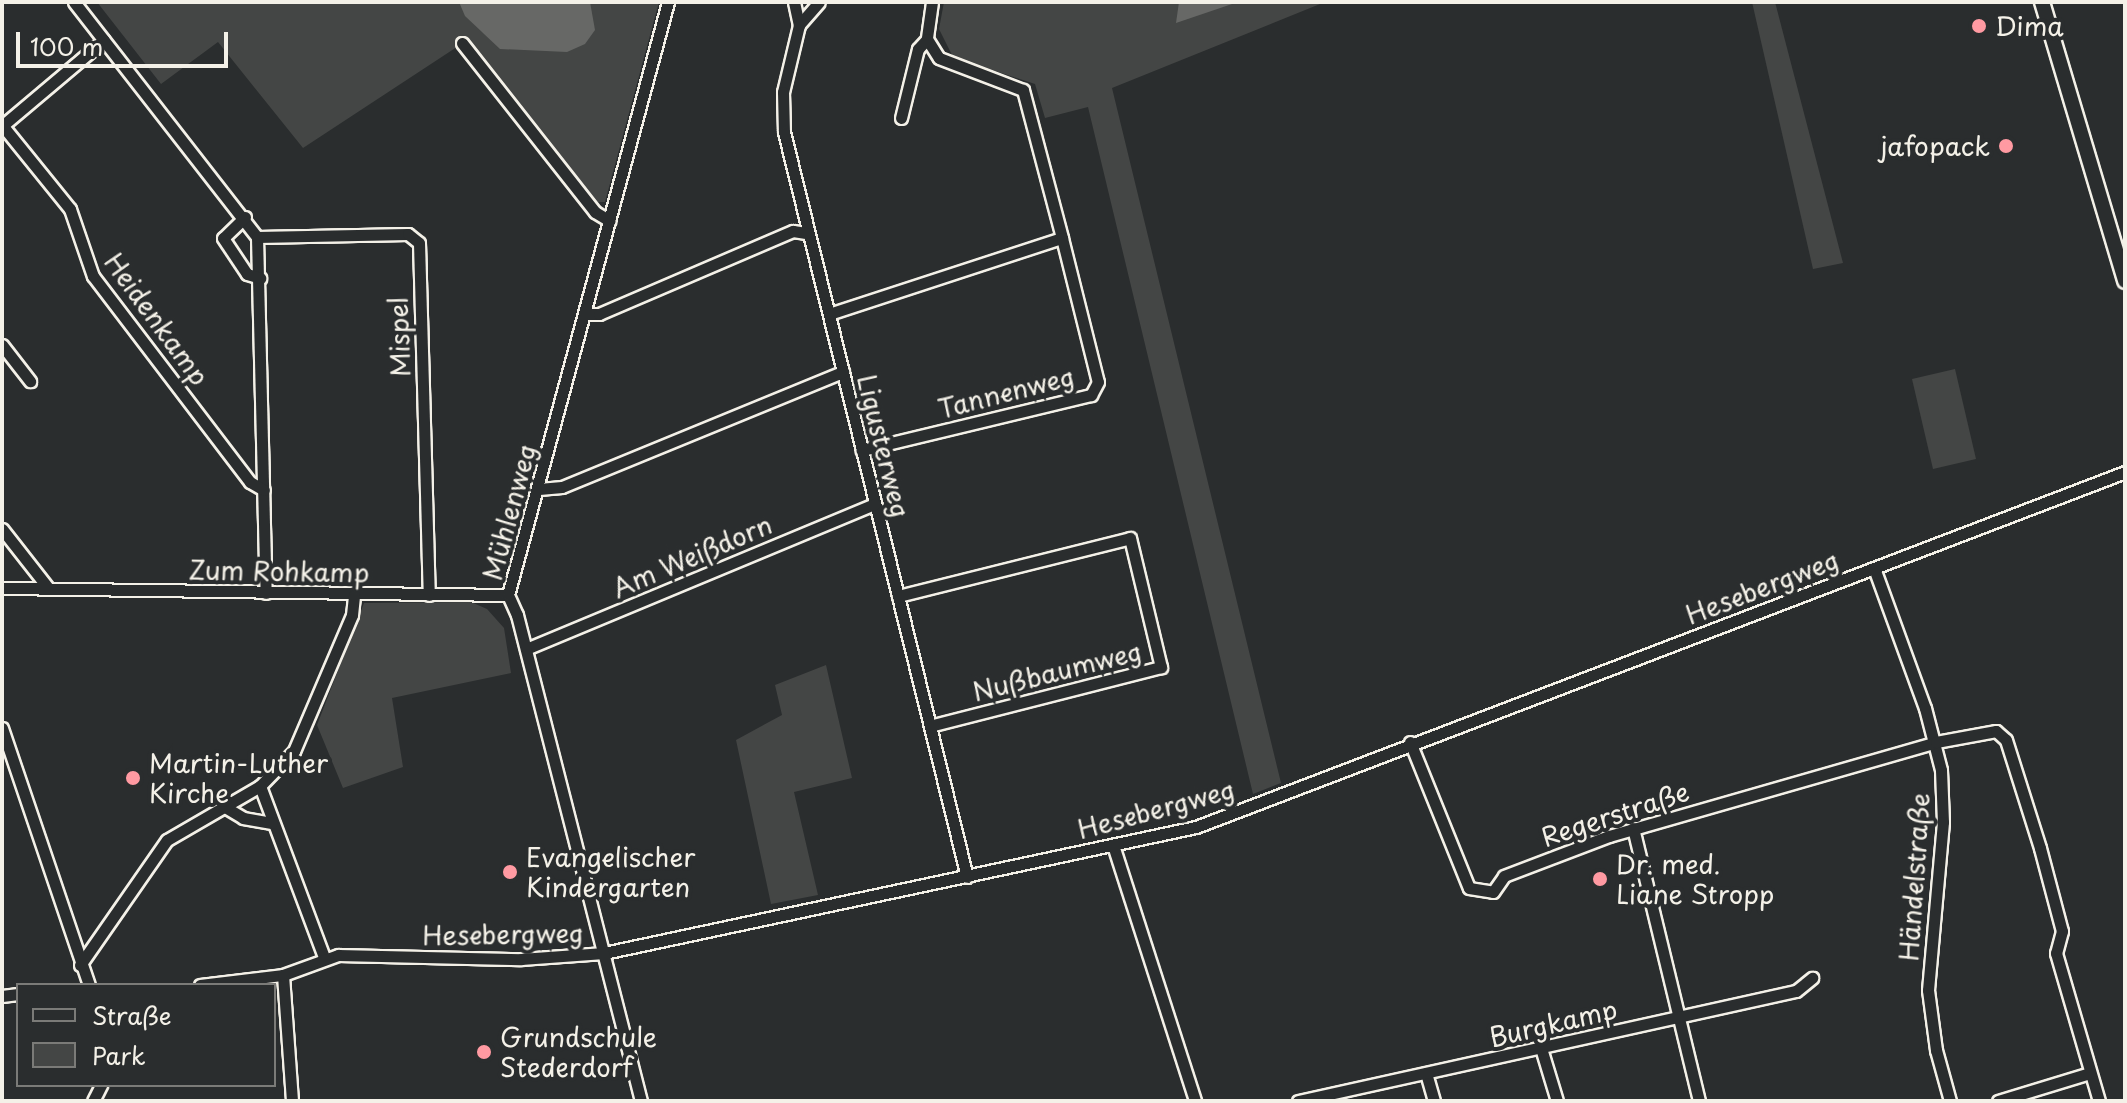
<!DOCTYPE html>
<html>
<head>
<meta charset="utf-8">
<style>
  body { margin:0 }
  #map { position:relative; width:2127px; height:1103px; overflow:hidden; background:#2a2d2e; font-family:"Playpen Sans",sans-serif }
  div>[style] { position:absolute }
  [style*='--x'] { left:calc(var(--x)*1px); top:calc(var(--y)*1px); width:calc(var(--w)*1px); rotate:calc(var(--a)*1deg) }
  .green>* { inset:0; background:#444645 }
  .water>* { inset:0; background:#676866 }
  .roads { filter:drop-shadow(2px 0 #f4f1e8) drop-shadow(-2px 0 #f4f1e8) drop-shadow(0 2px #f4f1e8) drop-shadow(0 -2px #f4f1e8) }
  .minor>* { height:11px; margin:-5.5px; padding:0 5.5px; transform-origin:5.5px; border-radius:5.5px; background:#2a2d2e }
  .tertiary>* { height:14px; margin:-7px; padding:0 7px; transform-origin:7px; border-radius:7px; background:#2a2d2e }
  .dots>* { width:22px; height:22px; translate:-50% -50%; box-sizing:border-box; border:4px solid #2a2d2e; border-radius:50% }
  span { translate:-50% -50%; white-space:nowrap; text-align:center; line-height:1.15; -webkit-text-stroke:8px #2a2d2e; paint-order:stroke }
  .poi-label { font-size:26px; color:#f4f1e8 }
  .left { translate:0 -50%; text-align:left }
  .right { translate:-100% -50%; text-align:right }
  .street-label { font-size:26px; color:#f4f1e8 }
  .frame { position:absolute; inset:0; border:4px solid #f4f1e8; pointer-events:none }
  .legend { position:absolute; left:16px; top:983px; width:260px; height:104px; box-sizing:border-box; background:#2a2d2e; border:2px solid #7b7b78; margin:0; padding:10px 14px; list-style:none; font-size:24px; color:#f4f1e8 }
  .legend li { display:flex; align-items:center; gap:16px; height:40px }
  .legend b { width:40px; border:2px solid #7b7b78 }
  .scale { position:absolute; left:16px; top:32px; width:212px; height:36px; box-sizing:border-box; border:4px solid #f4f1e8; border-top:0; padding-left:10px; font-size:24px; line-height:28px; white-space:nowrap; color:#f4f1e8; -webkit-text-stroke:6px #2a2d2e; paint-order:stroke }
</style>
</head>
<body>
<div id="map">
  <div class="green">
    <div style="clip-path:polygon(97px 2px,659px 2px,605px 202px,598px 202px,466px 41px,303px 148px,218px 42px,161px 84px)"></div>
    <div style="clip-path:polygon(944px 2px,1325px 2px,1112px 88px,1281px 783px,1253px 794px,1088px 107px,1045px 118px,1035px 84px,953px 57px,939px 29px)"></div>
    <div style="clip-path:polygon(1752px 2px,1775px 2px,1843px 263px,1813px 269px)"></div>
    <div style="clip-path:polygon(1955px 369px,1976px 459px,1933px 469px,1912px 379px)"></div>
    <div style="clip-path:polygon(471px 602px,487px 609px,504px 628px,511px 673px,392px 698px,403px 767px,343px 788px,317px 725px,364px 603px)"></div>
    <div style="clip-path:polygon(826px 665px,852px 778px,794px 792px,818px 895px,771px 904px,736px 740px,782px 715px,775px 685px)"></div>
  </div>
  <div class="water">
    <div style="clip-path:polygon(459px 2px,590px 2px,595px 30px,585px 44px,567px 52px,500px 49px,465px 16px)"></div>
    <div style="clip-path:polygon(1179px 2px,1234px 2px,1235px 3px,1176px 23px)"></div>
  </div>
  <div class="roads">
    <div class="minor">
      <div style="--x:74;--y:2;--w:298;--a:52.1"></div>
      <div style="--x:257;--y:237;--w:356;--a:88.6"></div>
      <div style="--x:794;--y:2;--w:24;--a:78"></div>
      <div style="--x:799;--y:25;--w:69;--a:103.4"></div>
      <div style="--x:783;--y:92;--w:40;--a:88.6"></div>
      <div style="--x:784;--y:132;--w:767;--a:76.2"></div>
      <div style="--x:932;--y:2;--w:37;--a:98"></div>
      <div style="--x:927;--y:39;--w:22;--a:58"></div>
      <div style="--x:939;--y:58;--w:90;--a:20.9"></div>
      <div style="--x:1023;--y:90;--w:153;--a:75.2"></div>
      <div style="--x:799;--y:25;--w:30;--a:-49"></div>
      <div style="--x:462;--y:43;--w:215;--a:51.8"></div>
      <div style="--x:595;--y:212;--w:17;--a:31"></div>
      <div style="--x:901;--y:118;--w:71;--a:-76.2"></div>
      <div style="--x:918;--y:49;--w:13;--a:-48"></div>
      <div style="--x:2;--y:125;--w:108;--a:51"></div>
      <div style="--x:70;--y:209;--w:71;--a:71.1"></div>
      <div style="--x:93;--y:276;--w:259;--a:52.7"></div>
      <div style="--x:250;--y:482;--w:16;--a:30"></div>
      <div style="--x:2;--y:126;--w:133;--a:-40.1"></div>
      <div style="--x:245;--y:217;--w:30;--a:136"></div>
      <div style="--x:223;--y:238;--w:43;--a:56.3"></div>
      <div style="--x:247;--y:274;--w:14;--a:17"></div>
      <div style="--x:257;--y:237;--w:151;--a:-1.1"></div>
      <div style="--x:408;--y:234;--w:14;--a:39"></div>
      <div style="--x:419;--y:243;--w:352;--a:88.4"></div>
      <div style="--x:585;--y:314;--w:14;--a:0"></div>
      <div style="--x:599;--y:314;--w:211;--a:-23.2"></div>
      <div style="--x:793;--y:231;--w:13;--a:9"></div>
      <div style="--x:829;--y:314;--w:245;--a:-18.1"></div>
      <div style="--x:1062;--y:238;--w:148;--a:76"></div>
      <div style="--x:1098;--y:382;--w:15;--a:118"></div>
      <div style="--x:1091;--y:395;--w:236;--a:166.5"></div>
      <div style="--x:2;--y:345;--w:46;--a:52.1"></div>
      <div style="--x:539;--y:489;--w:23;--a:-5"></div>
      <div style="--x:562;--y:487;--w:304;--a:-22.3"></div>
      <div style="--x:2;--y:529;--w:76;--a:51.9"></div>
      <div style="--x:1874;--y:568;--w:149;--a:70"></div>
      <div style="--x:1925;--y:708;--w:64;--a:75.5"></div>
      <div style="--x:1941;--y:770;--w:52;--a:87.8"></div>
      <div style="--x:1943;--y:822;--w:169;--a:95.1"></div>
      <div style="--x:1928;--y:990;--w:61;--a:82.4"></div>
      <div style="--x:1936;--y:1050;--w:53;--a:74.6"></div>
      <div style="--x:2;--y:588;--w:506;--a:0.79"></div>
      <div style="--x:898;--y:596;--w:239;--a:-14"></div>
      <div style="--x:1130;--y:538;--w:133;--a:76.5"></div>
      <div style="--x:1161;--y:667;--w:238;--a:165.7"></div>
      <div style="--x:526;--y:649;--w:378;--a:-22.6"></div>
      <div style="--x:2;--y:728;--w:271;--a:71.3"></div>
      <div style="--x:1410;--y:742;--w:157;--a:68"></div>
      <div style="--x:1469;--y:888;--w:24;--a:9"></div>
      <div style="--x:1493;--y:892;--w:19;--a:-55"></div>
      <div style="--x:1504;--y:876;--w:112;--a:-20.9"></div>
      <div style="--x:1609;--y:836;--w:340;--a:-16"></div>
      <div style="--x:1936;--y:742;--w:61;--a:-10.4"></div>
      <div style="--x:1996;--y:731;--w:13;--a:42"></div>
      <div style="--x:2006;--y:740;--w:113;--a:72.5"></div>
      <div style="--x:2040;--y:848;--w:86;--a:75.2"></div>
      <div style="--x:2062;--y:931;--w:23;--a:105"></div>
      <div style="--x:2056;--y:953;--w:154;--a:73.8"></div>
      <div style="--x:260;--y:786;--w:183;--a:69.5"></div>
      <div style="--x:225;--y:807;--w:21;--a:31"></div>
      <div style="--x:243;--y:818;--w:29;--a:10"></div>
      <div style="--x:1633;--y:828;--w:281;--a:76.4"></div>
      <div style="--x:1113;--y:845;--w:269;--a:72.2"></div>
      <div style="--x:80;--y:965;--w:152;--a:-55.2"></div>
      <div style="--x:167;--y:840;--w:108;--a:-30.1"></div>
      <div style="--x:260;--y:786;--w:49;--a:-45.8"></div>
      <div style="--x:294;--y:751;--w:148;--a:-66.9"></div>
      <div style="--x:352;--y:615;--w:20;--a:-84"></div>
      <div style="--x:283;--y:975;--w:126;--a:85.9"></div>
      <div style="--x:200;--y:985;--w:84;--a:-6.9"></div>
      <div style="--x:283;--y:975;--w:59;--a:-20"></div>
      <div style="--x:338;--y:955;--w:183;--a:1.3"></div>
      <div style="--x:521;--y:959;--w:83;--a:-4.1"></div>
      <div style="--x:604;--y:953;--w:605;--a:-12.02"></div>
      <div style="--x:1196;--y:827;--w:995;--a:-20.91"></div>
      <div style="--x:2;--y:996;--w:16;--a:-7"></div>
      <div style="--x:1541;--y:1048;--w:55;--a:73.2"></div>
      <div style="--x:1426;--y:1073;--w:29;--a:74"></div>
      <div style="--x:93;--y:1101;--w:18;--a:-63"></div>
      <div style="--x:641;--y:1101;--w:502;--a:-104.31"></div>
      <div style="--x:517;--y:615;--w:22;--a:-114"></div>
      <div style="--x:508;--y:595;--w:614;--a:-74.9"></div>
      <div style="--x:1298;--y:1101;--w:510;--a:-12.46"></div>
      <div style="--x:1796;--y:991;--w:21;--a:-39"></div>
      <div style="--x:1998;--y:1101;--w:96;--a:-16.9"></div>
    </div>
    <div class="tertiary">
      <div style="--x:2042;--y:2;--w:291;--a:73.4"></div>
    </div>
  </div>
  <div class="dots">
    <div style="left:1979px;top:26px;background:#ff9aa2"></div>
    <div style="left:2006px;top:146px;background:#ff9aa2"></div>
    <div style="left:133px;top:778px;background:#ff9aa2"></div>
    <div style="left:510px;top:872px;background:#ff9aa2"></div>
    <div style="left:1600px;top:879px;background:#ff9aa2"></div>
    <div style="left:484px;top:1052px;background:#ff9aa2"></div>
  </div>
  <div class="poi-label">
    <span class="left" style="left:1995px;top:26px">Dima</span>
    <span class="right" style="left:1990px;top:146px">jafopack</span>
    <span class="left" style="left:149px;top:778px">Martin-Luther<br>Kirche</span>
    <span class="left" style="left:526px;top:872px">Evangelischer<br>Kindergarten</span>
    <span class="left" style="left:1616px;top:879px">Dr. med.<br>Liane Stropp</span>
    <span class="left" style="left:500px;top:1052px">Grundschule<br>Stederdorf</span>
  </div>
  <div class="street-label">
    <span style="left:157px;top:319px;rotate:54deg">Heidenkamp</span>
    <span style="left:399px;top:337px;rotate:-92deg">Mispel</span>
    <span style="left:1006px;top:392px;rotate:-14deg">Tannenweg</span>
    <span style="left:884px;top:446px;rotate:76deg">Ligusterweg</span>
    <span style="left:509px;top:512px;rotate:-75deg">Mühlenweg</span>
    <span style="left:692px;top:556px;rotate:-23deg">Am Weißdorn</span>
    <span style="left:279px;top:571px;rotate:1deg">Zum Rohkamp</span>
    <span style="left:1762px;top:587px;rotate:-21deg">Hesebergweg</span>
    <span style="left:1057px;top:671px;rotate:-14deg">Nußbaumweg</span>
    <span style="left:1156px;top:809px;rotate:-15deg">Hesebergweg</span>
    <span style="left:1615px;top:814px;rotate:-18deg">Regerstraße</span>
    <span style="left:1914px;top:877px;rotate:-86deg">Händelstraße</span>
    <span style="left:503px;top:934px;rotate:-1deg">Hesebergweg</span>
    <span style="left:1553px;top:1023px;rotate:-13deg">Burgkamp</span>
  </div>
  <div class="frame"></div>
  <ul class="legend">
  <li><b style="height:10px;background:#2a2d2e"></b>Straße</li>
  <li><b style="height:22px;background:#444645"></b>Park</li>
  </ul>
  <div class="scale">100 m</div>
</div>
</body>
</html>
